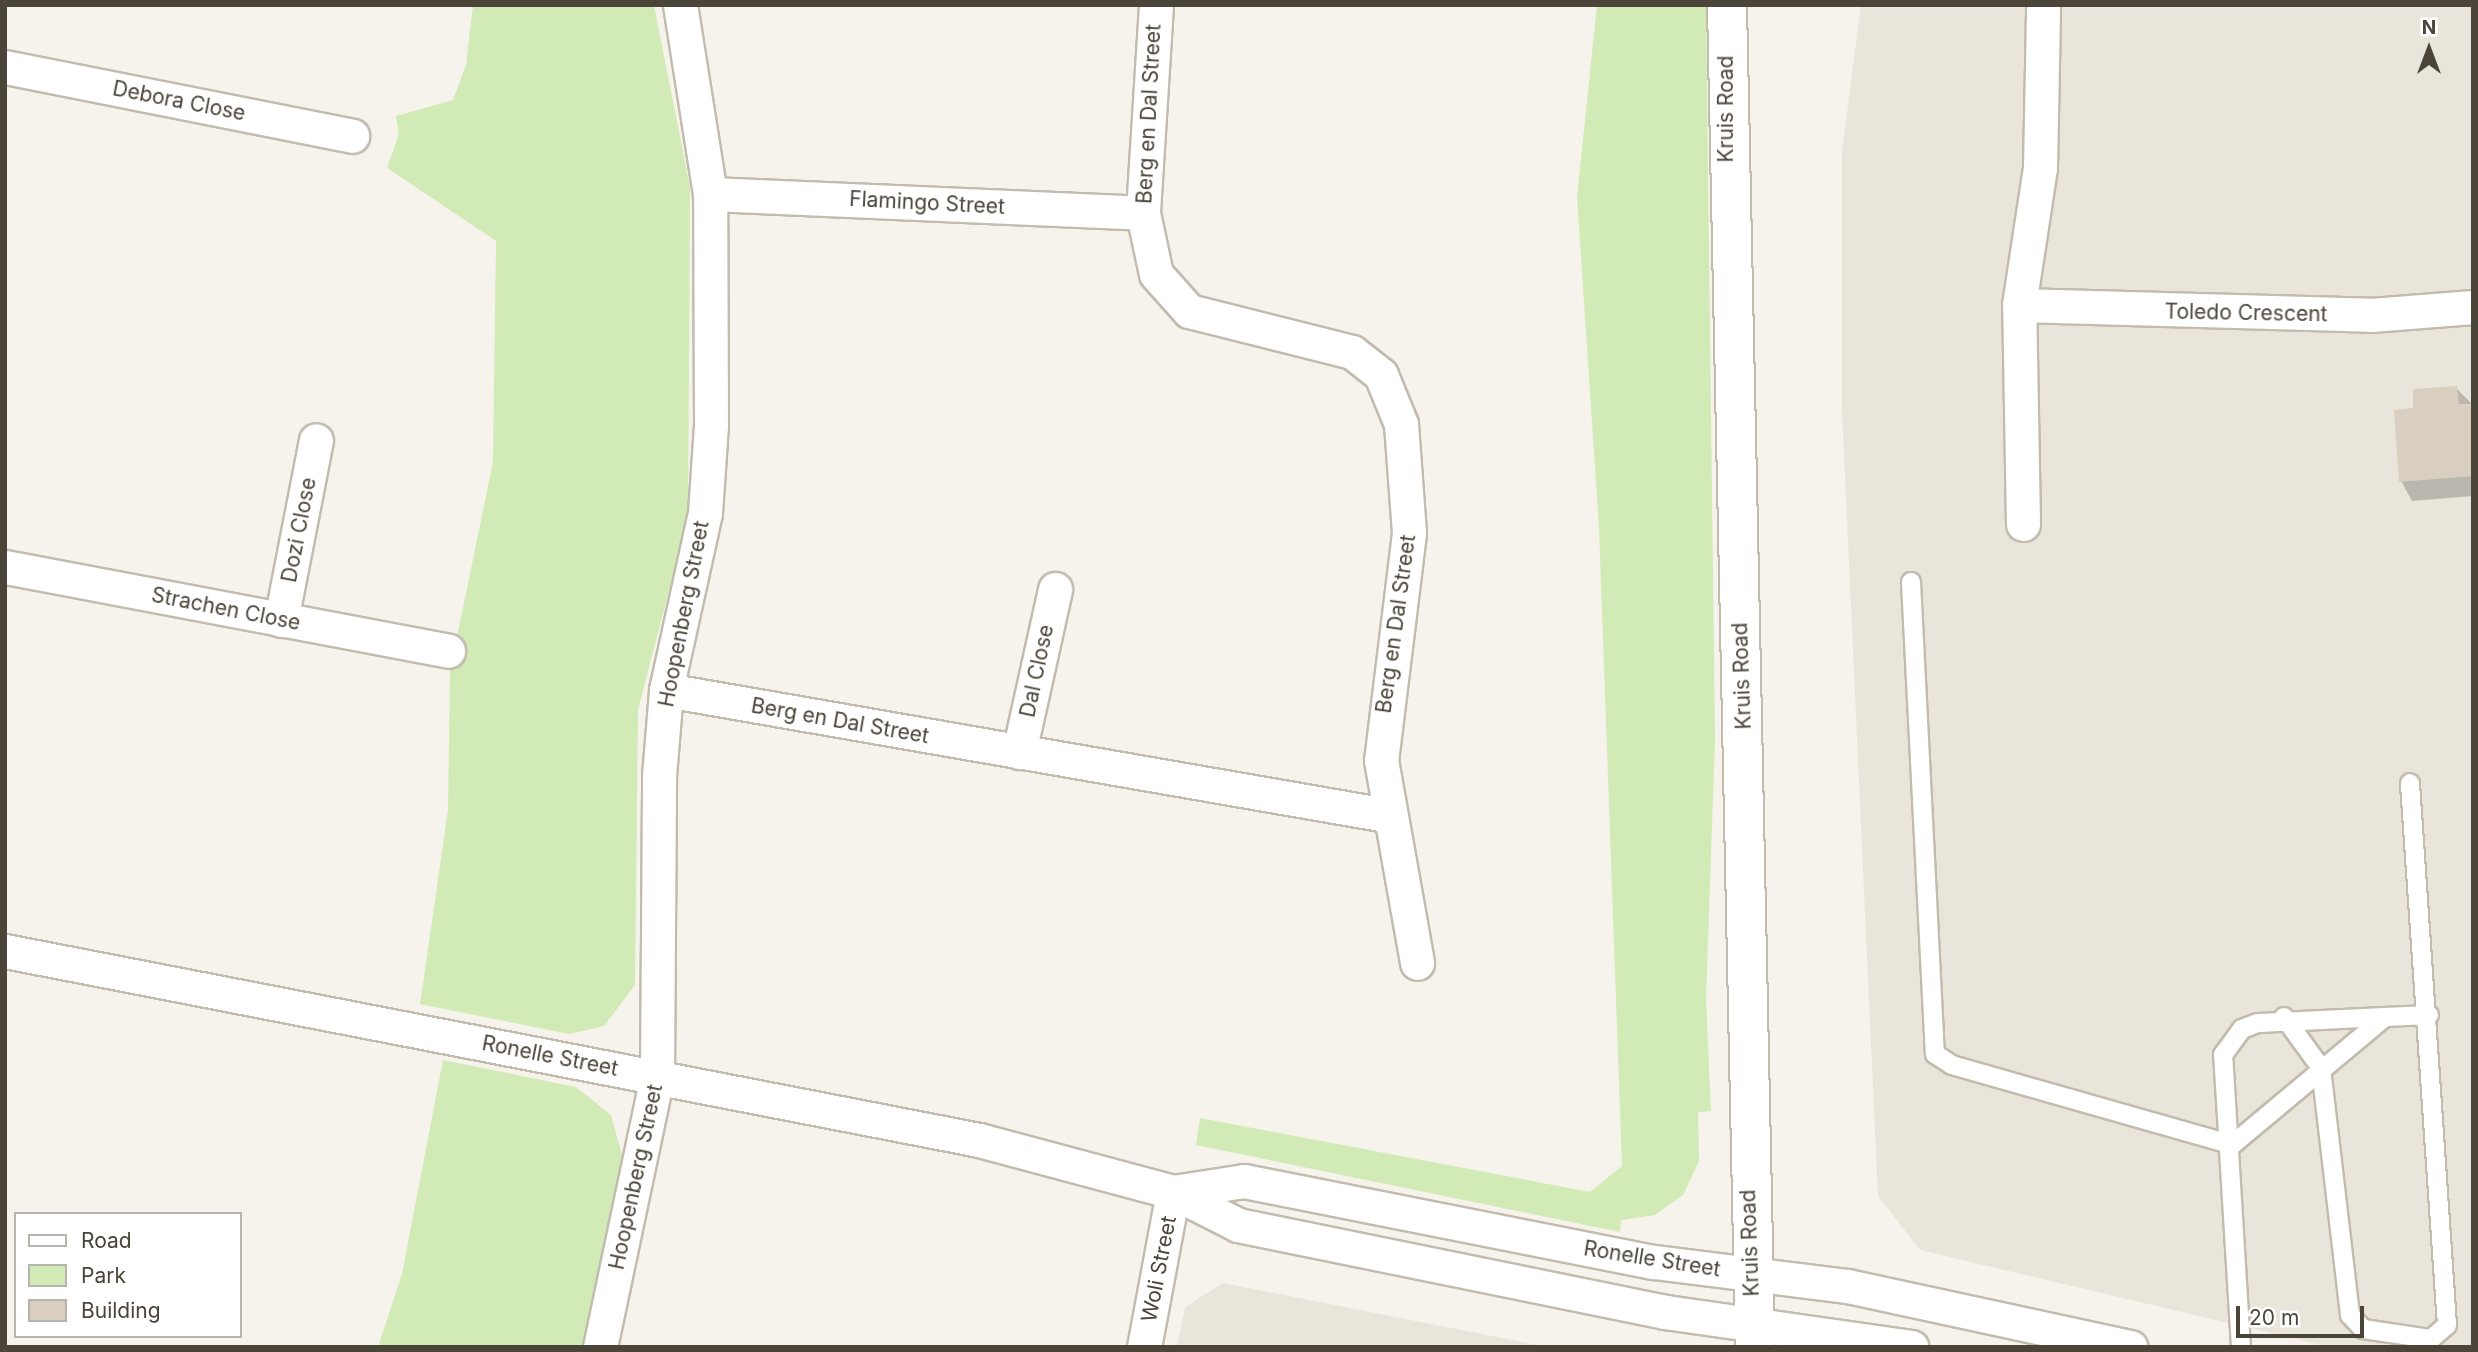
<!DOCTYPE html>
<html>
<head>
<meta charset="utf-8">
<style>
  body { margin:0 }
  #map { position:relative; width:2478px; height:1352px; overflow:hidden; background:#f6f3ec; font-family:Inter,sans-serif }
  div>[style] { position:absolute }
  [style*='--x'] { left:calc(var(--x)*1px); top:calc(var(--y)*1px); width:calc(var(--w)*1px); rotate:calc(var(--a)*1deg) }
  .residential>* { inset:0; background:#eae5da }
  .green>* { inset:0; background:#d2eab5 }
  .shadow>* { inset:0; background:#0003 }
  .building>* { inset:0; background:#d8cfc1 }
  .roads { filter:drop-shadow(2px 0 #c2bbae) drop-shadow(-2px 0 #c2bbae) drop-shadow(0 2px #c2bbae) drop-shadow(0 -2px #c2bbae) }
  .service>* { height:18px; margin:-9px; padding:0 9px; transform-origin:9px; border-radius:9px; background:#fff }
  .minor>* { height:33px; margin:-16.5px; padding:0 16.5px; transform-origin:16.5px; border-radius:16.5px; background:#fff }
  .tertiary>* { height:38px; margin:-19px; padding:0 19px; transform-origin:19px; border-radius:19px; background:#fff }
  span { translate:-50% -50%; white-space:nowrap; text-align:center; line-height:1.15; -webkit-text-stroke:5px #fff; paint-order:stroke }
  .street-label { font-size:21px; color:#4b4439 }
  .frame { position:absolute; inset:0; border:7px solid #4b4439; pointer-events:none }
  .legend { position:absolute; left:14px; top:1212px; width:228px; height:126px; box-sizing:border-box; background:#fff; border:2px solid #b7b4b0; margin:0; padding:9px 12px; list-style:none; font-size:21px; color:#4b4439 }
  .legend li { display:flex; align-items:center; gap:14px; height:35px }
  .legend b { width:35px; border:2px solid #b7b4b0 }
  .north { position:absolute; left:2394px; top:14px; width:70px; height:70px; -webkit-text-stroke:5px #fff; paint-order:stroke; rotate:0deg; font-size:19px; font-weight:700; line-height:28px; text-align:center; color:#4b4439 }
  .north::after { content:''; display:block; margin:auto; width:24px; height:32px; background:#4b4439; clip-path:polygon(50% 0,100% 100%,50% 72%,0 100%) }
  .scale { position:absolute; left:2236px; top:1306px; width:128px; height:32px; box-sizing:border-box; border:4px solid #4b4439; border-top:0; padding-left:9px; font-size:21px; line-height:24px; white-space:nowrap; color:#4b4439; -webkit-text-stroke:5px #fff; paint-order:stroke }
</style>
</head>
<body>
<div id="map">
  <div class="residential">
    <div style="clip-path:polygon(1861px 5px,2473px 5px,2473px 1347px,2329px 1347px,1920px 1250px,1878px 1196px,1842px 411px,1842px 151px)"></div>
    <div style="clip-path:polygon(1223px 1283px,1548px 1347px,1177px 1347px,1185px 1307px)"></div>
  </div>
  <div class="green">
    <div style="clip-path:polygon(473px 5px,654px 5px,690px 187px,688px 517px,638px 710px,635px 985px,604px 1026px,569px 1034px,420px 1004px,448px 810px,450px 671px,493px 462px,496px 241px,387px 168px,399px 134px,396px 116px,453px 100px,466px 65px)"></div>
    <div style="clip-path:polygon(1597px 5px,1706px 5px,1715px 740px,1706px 999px,1711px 1111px,1698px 1112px,1699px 1161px,1683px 1195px,1655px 1215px,1621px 1220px,1620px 1232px,1196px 1145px,1200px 1118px,1590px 1192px,1622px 1166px,1599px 528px,1577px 197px)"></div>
    <div style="clip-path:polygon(443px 1060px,576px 1087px,611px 1115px,622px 1155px,584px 1347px,378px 1347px,402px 1274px)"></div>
  </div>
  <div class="shadow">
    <div style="clip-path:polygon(2456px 388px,2473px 405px,2473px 496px,2412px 501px,2401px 481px,2415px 410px)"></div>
  </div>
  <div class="building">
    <div style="clip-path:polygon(2457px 386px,2459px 404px,2473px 404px,2473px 476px,2399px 482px,2394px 410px,2413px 408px,2413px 389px)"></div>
  </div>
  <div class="roads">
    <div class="service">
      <div style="--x:1911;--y:582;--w:473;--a:87.1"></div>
      <div style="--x:1935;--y:1054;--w:20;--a:33"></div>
      <div style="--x:1952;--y:1065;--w:291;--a:15.9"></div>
      <div style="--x:2284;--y:1017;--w:63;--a:54"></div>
      <div style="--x:2321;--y:1068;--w:249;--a:83.3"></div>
      <div style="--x:2350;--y:1315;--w:19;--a:47"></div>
      <div style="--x:2363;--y:1329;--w:69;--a:8.4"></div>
      <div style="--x:2431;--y:1339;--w:21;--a:-41"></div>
      <div style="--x:2447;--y:1325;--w:543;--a:-93.91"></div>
      <div style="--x:2232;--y:1145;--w:199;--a:-39.9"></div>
      <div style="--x:2385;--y:1017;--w:44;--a:-2.6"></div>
      <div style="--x:2241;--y:1347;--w:293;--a:-93.5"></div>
      <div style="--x:2223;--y:1055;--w:32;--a:-54"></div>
      <div style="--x:2242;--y:1029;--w:17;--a:-21"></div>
      <div style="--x:2258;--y:1023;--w:127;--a:-2.7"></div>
    </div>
    <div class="minor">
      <div style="--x:1156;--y:5;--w:208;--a:93.6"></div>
      <div style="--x:1143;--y:213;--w:62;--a:78"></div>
      <div style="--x:1156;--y:274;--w:50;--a:48.3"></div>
      <div style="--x:1189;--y:311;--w:168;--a:14.1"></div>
      <div style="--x:1352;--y:352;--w:37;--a:38"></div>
      <div style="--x:1381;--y:375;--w:53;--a:67.8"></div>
      <div style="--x:1401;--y:424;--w:109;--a:85.8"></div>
      <div style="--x:1409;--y:533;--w:229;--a:97"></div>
      <div style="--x:1381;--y:760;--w:206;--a:79.9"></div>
      <div style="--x:5;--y:67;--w:354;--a:11.2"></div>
      <div style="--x:710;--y:194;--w:433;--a:2.5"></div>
      <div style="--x:2019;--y:305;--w:352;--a:1.6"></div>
      <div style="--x:2371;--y:315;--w:102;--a:-4.5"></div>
      <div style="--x:2023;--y:524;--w:219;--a:-91"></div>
      <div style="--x:2019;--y:305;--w:139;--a:-81.3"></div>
      <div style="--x:2040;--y:168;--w:163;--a:-88.9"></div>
      <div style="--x:5;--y:567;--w:451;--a:10.7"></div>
      <div style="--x:281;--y:620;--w:183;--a:-79"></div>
      <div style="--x:666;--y:690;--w:731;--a:9.85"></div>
      <div style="--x:1019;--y:752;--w:167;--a:-77.5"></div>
      <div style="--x:5;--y:951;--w:992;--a:10.98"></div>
      <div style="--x:979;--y:1140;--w:201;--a:15"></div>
      <div style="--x:1173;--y:1192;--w:73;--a:26.9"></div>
      <div style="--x:1238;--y:1225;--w:436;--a:11.5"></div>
      <div style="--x:1665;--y:1312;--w:249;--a:8.1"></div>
      <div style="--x:1173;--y:1192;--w:72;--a:-8.8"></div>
      <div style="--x:1244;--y:1181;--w:418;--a:11.2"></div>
      <div style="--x:1654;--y:1262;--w:195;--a:7.1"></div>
      <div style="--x:1848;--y:1286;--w:289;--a:12.2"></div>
      <div style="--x:600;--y:1347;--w:276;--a:-78.1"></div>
      <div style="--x:657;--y:1077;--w:301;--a:-89.6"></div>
      <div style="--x:659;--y:776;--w:86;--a:-85.3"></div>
      <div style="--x:666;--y:690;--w:181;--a:-77.6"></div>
      <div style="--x:705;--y:513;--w:87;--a:-86.1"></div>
      <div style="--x:711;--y:426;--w:232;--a:-90.2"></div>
      <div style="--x:710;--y:194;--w:191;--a:-99"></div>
      <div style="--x:1144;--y:1347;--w:158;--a:-79.4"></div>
    </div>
    <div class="tertiary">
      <div style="--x:1727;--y:5;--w:1342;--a:88.8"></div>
    </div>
  </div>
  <div class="street-label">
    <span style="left:179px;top:101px;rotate:11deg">Debora Close</span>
    <span style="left:1726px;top:109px;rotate:-90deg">Kruis Road</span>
    <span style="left:1149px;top:114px;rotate:-87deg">Berg en Dal Street</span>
    <span style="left:927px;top:203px;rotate:3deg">Flamingo Street</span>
    <span style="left:2246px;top:313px;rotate:1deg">Toledo Crescent</span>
    <span style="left:299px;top:530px;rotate:-79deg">Dozi Close</span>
    <span style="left:226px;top:609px;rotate:11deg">Strachen Close</span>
    <span style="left:684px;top:614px;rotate:-79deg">Hoopenberg Street</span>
    <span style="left:1396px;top:624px;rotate:-82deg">Berg en Dal Street</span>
    <span style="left:1037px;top:671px;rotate:-78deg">Dal Close</span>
    <span style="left:1742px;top:676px;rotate:-92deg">Kruis Road</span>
    <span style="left:840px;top:721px;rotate:10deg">Berg en Dal Street</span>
    <span style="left:550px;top:1056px;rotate:11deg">Ronelle Street</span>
    <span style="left:636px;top:1177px;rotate:-78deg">Hoopenberg Street</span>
    <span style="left:1750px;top:1243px;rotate:-92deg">Kruis Road</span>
    <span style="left:1652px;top:1259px;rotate:9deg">Ronelle Street</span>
    <span style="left:1159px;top:1269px;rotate:-79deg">Woli Street</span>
  </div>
  <div class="frame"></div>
  <ul class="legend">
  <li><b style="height:9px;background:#fff"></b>Road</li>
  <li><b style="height:19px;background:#d2eab5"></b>Park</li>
  <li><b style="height:19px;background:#d8cfc1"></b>Building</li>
  </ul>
  <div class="north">N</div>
  <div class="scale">20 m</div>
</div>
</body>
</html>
